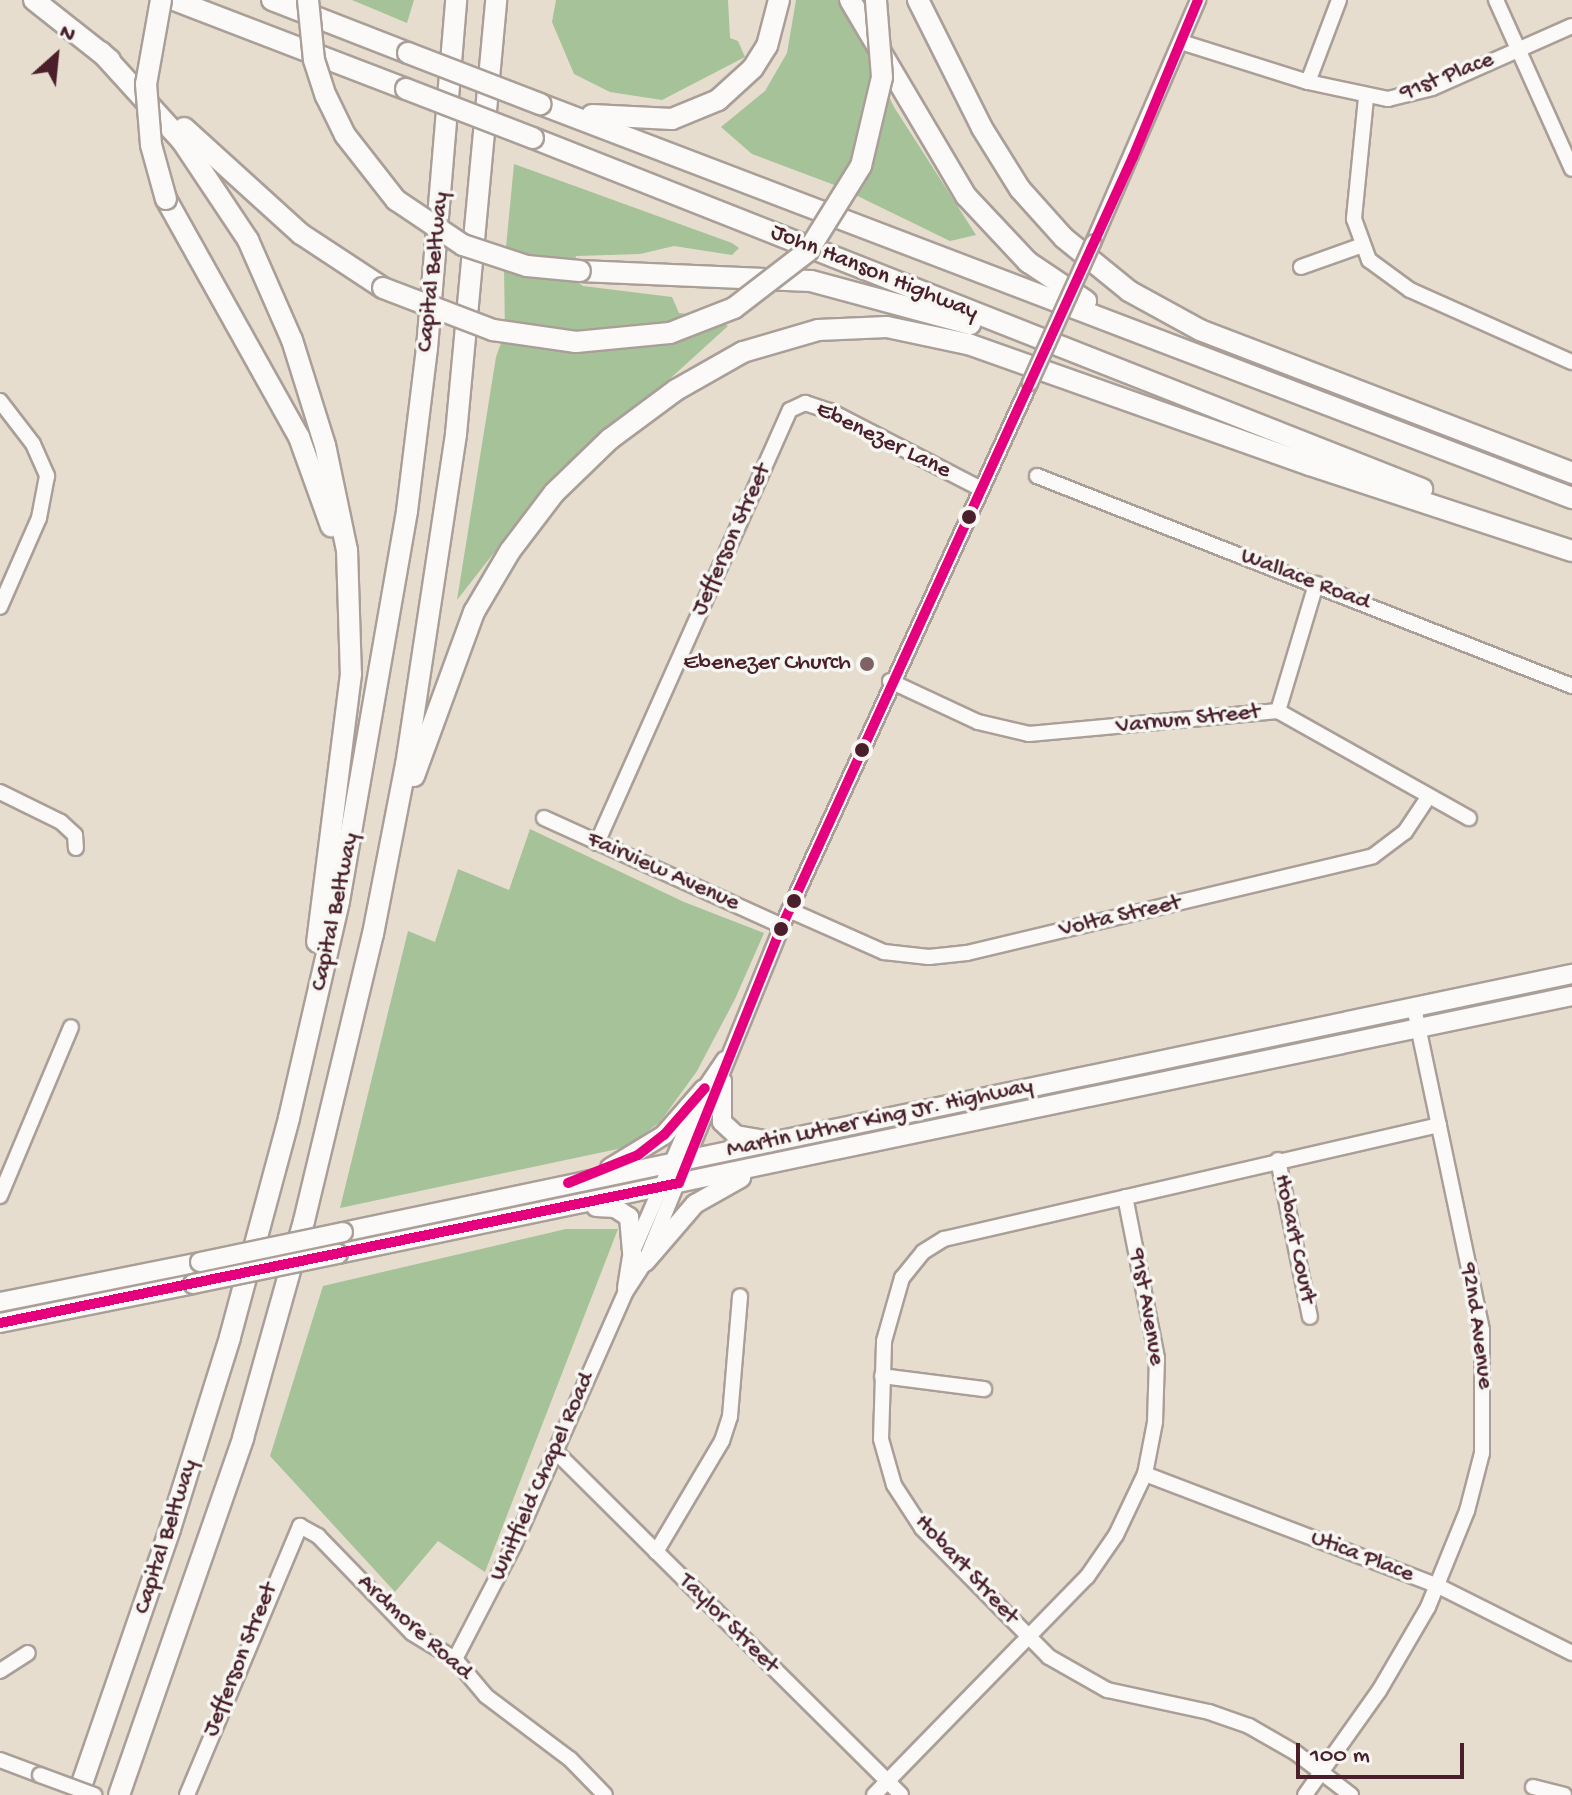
<!DOCTYPE html>
<html>
<head>
<meta charset="utf-8">
<style>
  body { margin:0 }
  #map { position:relative; width:1572px; height:1795px; overflow:hidden; background:#e6ddce; font-family:"Gochi Hand",sans-serif }
  div>[style] { position:absolute }
  [style*='--x'] { left:calc(var(--x)*1px); top:calc(var(--y)*1px); width:calc(var(--w)*1px); rotate:calc(var(--a)*1deg) }
  .forest>* { inset:0; background:#a5c298 }
  .roads { filter:drop-shadow(2px 0 #aa9f98) drop-shadow(-2px 0 #aa9f98) drop-shadow(0 2px #aa9f98) drop-shadow(0 -2px #aa9f98) }
  .minor>* { height:14px; margin:-7px; padding:0 7px; transform-origin:7px; border-radius:7px; background:#fbfaf8 }
  .major>* { height:18px; margin:-9px; padding:0 9px; transform-origin:9px; border-radius:9px; background:#fbfaf8 }
  .highway>* { height:20px; margin:-10px; padding:0 10px; transform-origin:10px; border-radius:10px; background:#fbfaf8 }
  .bridges { filter:drop-shadow(2px 0 #aa9f98) drop-shadow(-2px 0 #aa9f98) drop-shadow(0 2px #aa9f98) drop-shadow(0 -2px #aa9f98) }
  .minor-bridge>* { height:14px; margin:-7px; padding:0 7px; transform-origin:7px; border-radius:7px; background:#fbfaf8 }
  .major-bridge>* { height:18px; margin:-9px; padding:0 9px; transform-origin:9px; border-radius:9px; background:#fbfaf8 }
  .highway-bridge>* { height:20px; margin:-10px; padding:0 10px; transform-origin:10px; border-radius:10px; background:#fbfaf8 }
  .bus-1>* { height:10px; margin:-5px; padding:0 5px; transform-origin:5px; border-radius:5px; background:#e5007d }
  .dots>* { width:22px; height:22px; translate:-50% -50%; box-sizing:border-box; border:4px solid #f6f6f2; border-radius:50% }
  span { translate:-50% -50%; white-space:nowrap; text-align:center; line-height:1.15; -webkit-text-stroke:7px #f6f6f2; paint-order:stroke }
  .street-label { font-size:24px; color:#4a1f2b }
  .poi-label { font-size:24px; color:#4a1f2b }
  .right { translate:-100% -50%; text-align:right }
  .north { position:absolute; left:16px; top:16px; width:80px; height:80px; -webkit-text-stroke:6px #f6f6f2; paint-order:stroke; rotate:27deg; font-size:22px; font-weight:700; line-height:32px; text-align:center; color:#4a1f2b }
  .north::after { content:''; display:block; margin:auto; width:28px; height:36px; background:#4a1f2b; clip-path:polygon(50% 0,100% 100%,50% 72%,0 100%) }
  .scale { position:absolute; left:1296px; top:1743px; width:168px; height:36px; box-sizing:border-box; border:4px solid #4a1f2b; border-top:0; padding-left:10px; font-size:24px; line-height:28px; white-space:nowrap; color:#4a1f2b; -webkit-text-stroke:6px #f6f6f2; paint-order:stroke }
</style>
</head>
<body>
<div id="map">
  <div class="forest">
    <div style="clip-path:polygon(352px 0,414px 0,407px 23px)"></div>
    <div style="clip-path:polygon(556px 0,728px 0,730px 38px,738px 41px,745px 57px,662px 100px,610px 92px,574px 74px,552px 22px)"></div>
    <div style="clip-path:polygon(796px 0,841px 0,894px 107px,976px 235px,950px 241px,837px 186px,752px 154px,721px 127px,765px 91px,787px 53px)"></div>
    <div style="clip-path:polygon(514px 164px,732px 243px,739px 248px,732px 255px,674px 246px,640px 254px,576px 256px,574px 264px,576px 281px,583px 286px,672px 297px,679px 313px,714px 317px,728px 326px,532px 504px,457px 600px,496px 357px,505px 332px,504px 268px)"></div>
    <div style="clip-path:polygon(530px 829px,684px 902px,764px 933px,735px 999px,697px 1071px,660px 1122px,627px 1147px,340px 1208px,408px 931px,435px 942px,458px 869px,509px 890px)"></div>
    <div style="clip-path:polygon(566px 1229px,618px 1229px,485px 1572px,438px 1541px,395px 1592px,270px 1456px,323px 1286px)"></div>
  </div>
  <div class="roads">
    <div class="minor">
      <div style="--x:1496;--y:0;--w:185;--a:65.8"></div>
      <div style="--x:1181;--y:42;--w:133;--a:17.5"></div>
      <div style="--x:1308;--y:82;--w:82;--a:12"></div>
      <div style="--x:1388;--y:99;--w:45;--a:-14"></div>
      <div style="--x:1432;--y:88;--w:153;--a:-23.9"></div>
      <div style="--x:1308;--y:82;--w:88;--a:-69.3"></div>
      <div style="--x:1366;--y:98;--w:122;--a:95.7"></div>
      <div style="--x:1354;--y:219;--w:44;--a:69.9"></div>
      <div style="--x:1369;--y:260;--w:51;--a:36.2"></div>
      <div style="--x:1410;--y:290;--w:177;--a:24"></div>
      <div style="--x:1093;--y:243;--w:265;--a:-66.6"></div>
      <div style="--x:1301;--y:267;--w:63;--a:-19.6"></div>
      <div style="--x:0;--y:401;--w:54;--a:52.5"></div>
      <div style="--x:33;--y:444;--w:35;--a:66"></div>
      <div style="--x:47;--y:476;--w:43;--a:100.8"></div>
      <div style="--x:39;--y:518;--w:97;--a:113.7"></div>
      <div style="--x:1037;--y:476;--w:575;--a:21.43"></div>
      <div style="--x:890;--y:681;--w:97;--a:25"></div>
      <div style="--x:978;--y:722;--w:52;--a:13.2"></div>
      <div style="--x:1029;--y:734;--w:250;--a:-5.3"></div>
      <div style="--x:1278;--y:711;--w:219;--a:29.3"></div>
      <div style="--x:1278;--y:711;--w:133;--a:-73.3"></div>
      <div style="--x:0;--y:792;--w:68;--a:26.2"></div>
      <div style="--x:61;--y:822;--w:19;--a:43"></div>
      <div style="--x:75;--y:835;--w:13;--a:86"></div>
      <div style="--x:544;--y:818;--w:261;--a:24.4"></div>
      <div style="--x:597;--y:843;--w:474;--a:-66"></div>
      <div style="--x:790;--y:410;--w:17;--a:-25"></div>
      <div style="--x:805;--y:403;--w:26;--a:18"></div>
      <div style="--x:830;--y:411;--w:168;--a:27.3"></div>
      <div style="--x:789;--y:910;--w:104;--a:23.9"></div>
      <div style="--x:884;--y:952;--w:45;--a:6.3"></div>
      <div style="--x:929;--y:957;--w:38;--a:-6"></div>
      <div style="--x:967;--y:953;--w:417;--a:-13.4"></div>
      <div style="--x:1373;--y:856;--w:40;--a:-37"></div>
      <div style="--x:1405;--y:832;--w:43;--a:-56.3"></div>
      <div style="--x:1278;--y:1160;--w:160;--a:78.5"></div>
      <div style="--x:0;--y:1196;--w:183;--a:-67.2"></div>
      <div style="--x:625;--y:1288;--w:30;--a:-81"></div>
      <div style="--x:630;--y:1258;--w:184;--a:-66.4"></div>
      <div style="--x:704;--y:1089;--w:36;--a:-56"></div>
      <div style="--x:882;--y:1376;--w:103;--a:7.3"></div>
      <div style="--x:556;--y:1452;--w:486;--a:44.8"></div>
      <div style="--x:1145;--y:1474;--w:314;--a:20.9"></div>
      <div style="--x:1438;--y:1586;--w:150;--a:26.6"></div>
      <div style="--x:656;--y:1552;--w:129;--a:-59.3"></div>
      <div style="--x:722;--y:1441;--w:26;--a:-72"></div>
      <div style="--x:730;--y:1416;--w:120;--a:-85.2"></div>
      <div style="--x:455;--y:1659;--w:128;--a:-62.6"></div>
      <div style="--x:514;--y:1545;--w:275;--a:-66.2"></div>
      <div style="--x:625;--y:1293;--w:37;--a:-57"></div>
      <div style="--x:645;--y:1262;--w:363;--a:-67.8"></div>
      <div style="--x:782;--y:926;--w:597;--a:-65.45"></div>
      <div style="--x:0;--y:1671;--w:33;--a:-33"></div>
      <div style="--x:0;--y:1760;--w:43;--a:20.6"></div>
      <div style="--x:1533;--y:1787;--w:32;--a:14"></div>
      <div style="--x:187;--y:1795;--w:292;--a:-67.2"></div>
      <div style="--x:300;--y:1526;--w:21;--a:29"></div>
      <div style="--x:318;--y:1536;--w:135;--a:45.9"></div>
      <div style="--x:412;--y:1633;--w:50;--a:31.2"></div>
      <div style="--x:455;--y:1659;--w:48;--a:50"></div>
      <div style="--x:486;--y:1696;--w:105;--a:36.9"></div>
      <div style="--x:570;--y:1759;--w:50;--a:45.8"></div>
      <div style="--x:874;--y:1795;--w:305;--a:-45.7"></div>
      <div style="--x:1087;--y:1577;--w:51;--a:-55.4"></div>
      <div style="--x:1116;--y:1535;--w:68;--a:-64.6"></div>
      <div style="--x:1145;--y:1474;--w:53;--a:-79.1"></div>
      <div style="--x:1155;--y:1422;--w:64;--a:-88.2"></div>
      <div style="--x:1157;--y:1358;--w:164;--a:-101.2"></div>
      <div style="--x:1305;--y:1795;--w:128;--a:-54.6"></div>
      <div style="--x:1379;--y:1691;--w:97;--a:-59.7"></div>
      <div style="--x:1428;--y:1607;--w:104;--a:-67.9"></div>
      <div style="--x:1467;--y:1511;--w:60;--a:-75.5"></div>
      <div style="--x:1482;--y:1453;--w:123;--a:-90"></div>
      <div style="--x:1482;--y:1330;--w:329;--a:-101.9"></div>
      <div style="--x:1351;--y:1795;--w:69;--a:-142.6"></div>
      <div style="--x:1296;--y:1753;--w:54;--a:-150.1"></div>
      <div style="--x:1249;--y:1726;--w:42;--a:-160.7"></div>
      <div style="--x:1209;--y:1712;--w:104;--a:-167.8"></div>
      <div style="--x:1107;--y:1690;--w:67;--a:-150.4"></div>
      <div style="--x:1049;--y:1657;--w:181;--a:-134.6"></div>
      <div style="--x:922;--y:1528;--w:51;--a:-123.1"></div>
      <div style="--x:894;--y:1485;--w:48;--a:-105.8"></div>
      <div style="--x:881;--y:1439;--w:98;--a:-88.2"></div>
      <div style="--x:884;--y:1341;--w:66;--a:-74.1"></div>
      <div style="--x:902;--y:1278;--w:33;--a:-51"></div>
      <div style="--x:923;--y:1252;--w:25;--a:-32"></div>
      <div style="--x:944;--y:1239;--w:508;--a:-12.97"></div>
    </div>
    <div class="major">
      <div style="--x:722;--y:1081;--w:41;--a:90"></div>
      <div style="--x:722;--y:1122;--w:19;--a:43"></div>
      <div style="--x:736;--y:1135;--w:27;--a:10"></div>
      <div style="--x:610;--y:1168;--w:63;--a:-31.4"></div>
      <div style="--x:664;--y:1135;--w:61;--a:-49"></div>
      <div style="--x:596;--y:1207;--w:19;--a:3"></div>
      <div style="--x:615;--y:1208;--w:17;--a:33"></div>
      <div style="--x:629;--y:1217;--w:37;--a:85"></div>
      <div style="--x:343;--y:1232;--w:1256;--a:-11.86"></div>
      <div style="--x:338;--y:1254;--w:1261;--a:-11.81"></div>
      <div style="--x:645;--y:1262;--w:77;--a:-49.2"></div>
      <div style="--x:695;--y:1204;--w:53;--a:-29.5"></div>
      <div style="--x:0;--y:1302;--w:204;--a:-11.3"></div>
      <div style="--x:0;--y:1323;--w:197;--a:-11.4"></div>
    </div>
    <div class="highway">
      <div style="--x:34;--y:0;--w:97;--a:38.3"></div>
      <div style="--x:174;--y:0;--w:248;--a:21"></div>
      <div style="--x:272;--y:0;--w:146;--a:21.3"></div>
      <div style="--x:850;--y:0;--w:228;--a:59.4"></div>
      <div style="--x:966;--y:196;--w:91;--a:46.8"></div>
      <div style="--x:1028;--y:262;--w:70;--a:33.9"></div>
      <div style="--x:918;--y:0;--w:143;--a:63.4"></div>
      <div style="--x:982;--y:128;--w:72;--a:58.1"></div>
      <div style="--x:1020;--y:189;--w:66;--a:48.1"></div>
      <div style="--x:1064;--y:238;--w:84;--a:39.2"></div>
      <div style="--x:1129;--y:291;--w:81;--a:28.8"></div>
      <div style="--x:1200;--y:330;--w:399;--a:21"></div>
      <div style="--x:101;--y:52;--w:120;--a:47.7"></div>
      <div style="--x:182;--y:141;--w:119;--a:56.3"></div>
      <div style="--x:248;--y:240;--w:109;--a:66.3"></div>
      <div style="--x:292;--y:340;--w:110;--a:72.6"></div>
      <div style="--x:325;--y:445;--w:107;--a:78.2"></div>
      <div style="--x:347;--y:550;--w:124;--a:88.2"></div>
      <div style="--x:351;--y:674;--w:270;--a:97.2"></div>
      <div style="--x:540;--y:104;--w:1105;--a:20.9"></div>
      <div style="--x:592;--y:115;--w:80;--a:2.9"></div>
      <div style="--x:672;--y:119;--w:50;--a:-22.4"></div>
      <div style="--x:718;--y:100;--w:47;--a:-42.4"></div>
      <div style="--x:753;--y:68;--w:26;--a:-58"></div>
      <div style="--x:767;--y:46;--w:48;--a:-75.4"></div>
      <div style="--x:184;--y:128;--w:158;--a:42.2"></div>
      <div style="--x:301;--y:234;--w:98;--a:33.4"></div>
      <div style="--x:533;--y:138;--w:956;--a:21.55"></div>
      <div style="--x:166;--y:199;--w:273;--a:60.8"></div>
      <div style="--x:299;--y:437;--w:95;--a:70.2"></div>
      <div style="--x:580;--y:271;--w:231;--a:2.5"></div>
      <div style="--x:811;--y:281;--w:165;--a:15.1"></div>
      <div style="--x:414;--y:776;--w:175;--a:-69.9"></div>
      <div style="--x:474;--y:612;--w:71;--a:-59.5"></div>
      <div style="--x:510;--y:551;--w:73;--a:-52.8"></div>
      <div style="--x:554;--y:493;--w:78;--a:-44"></div>
      <div style="--x:610;--y:439;--w:82;--a:-36.6"></div>
      <div style="--x:676;--y:390;--w:77;--a:-29.6"></div>
      <div style="--x:743;--y:352;--w:78;--a:-16.3"></div>
      <div style="--x:818;--y:330;--w:69;--a:-2.5"></div>
      <div style="--x:887;--y:327;--w:83;--a:11.9"></div>
      <div style="--x:968;--y:344;--w:363;--a:19.5"></div>
      <div style="--x:1310;--y:465;--w:276;--a:18.2"></div>
      <div style="--x:78;--y:1795;--w:281;--a:-70.9"></div>
      <div style="--x:170;--y:1529;--w:201;--a:-72.6"></div>
      <div style="--x:230;--y:1337;--w:227;--a:-74.9"></div>
      <div style="--x:289;--y:1118;--w:223;--a:-77"></div>
      <div style="--x:339;--y:901;--w:396;--a:-80.1"></div>
      <div style="--x:407;--y:511;--w:164;--a:-83"></div>
      <div style="--x:427;--y:348;--w:349;--a:-85.2"></div>
      <div style="--x:119;--y:1795;--w:378;--a:-70.8"></div>
      <div style="--x:243;--y:1438;--w:225;--a:-74.3"></div>
      <div style="--x:304;--y:1221;--w:295;--a:-76.5"></div>
      <div style="--x:373;--y:934;--w:172;--a:-79"></div>
      <div style="--x:406;--y:765;--w:335;--a:-81.4"></div>
      <div style="--x:456;--y:434;--w:436;--a:-84.7"></div>
    </div>
  </div>
  <div class="bridges">
    <div class="minor-bridge">
      <div style="--x:1030;--y:383;--w:154;--a:-65.8"></div>
      <div style="--x:40;--y:1775;--w:58;--a:20.3"></div>
    </div>
    <div class="major-bridge">
      <div style="--x:200;--y:1262;--w:146;--a:-11.8"></div>
      <div style="--x:193;--y:1284;--w:148;--a:-11.7"></div>
    </div>
    <div class="highway-bridge">
      <div style="--x:161;--y:0;--w:85;--a:100.1"></div>
      <div style="--x:146;--y:84;--w:61;--a:85.3"></div>
      <div style="--x:151;--y:145;--w:56;--a:74.5"></div>
      <div style="--x:308;--y:0;--w:60;--a:84.3"></div>
      <div style="--x:314;--y:60;--w:38;--a:72"></div>
      <div style="--x:326;--y:96;--w:43;--a:64"></div>
      <div style="--x:345;--y:135;--w:83;--a:51.9"></div>
      <div style="--x:396;--y:200;--w:81;--a:33.9"></div>
      <div style="--x:463;--y:245;--w:67;--a:18.2"></div>
      <div style="--x:527;--y:266;--w:53;--a:5.4"></div>
      <div style="--x:408;--y:53;--w:142;--a:21.1"></div>
      <div style="--x:406;--y:89;--w:136;--a:21.1"></div>
      <div style="--x:383;--y:288;--w:118;--a:20.9"></div>
      <div style="--x:493;--y:330;--w:84;--a:8.2"></div>
      <div style="--x:576;--y:342;--w:94;--a:-5.5"></div>
      <div style="--x:670;--y:333;--w:69;--a:-21.3"></div>
      <div style="--x:734;--y:308;--w:93;--a:-37.6"></div>
      <div style="--x:808;--y:251;--w:100;--a:-58.1"></div>
      <div style="--x:861;--y:166;--w:91;--a:-76.7"></div>
      <div style="--x:882;--y:77;--w:77;--a:-94.5"></div>
    </div>
  </div>
  <div class="bus-1">
    <div style="--x:568;--y:1183;--w:75;--a:-21.8"></div>
    <div style="--x:638;--y:1155;--w:33;--a:-38"></div>
    <div style="--x:664;--y:1135;--w:62;--a:-48.9"></div>
    <div style="--x:0;--y:1323;--w:693;--a:-11.65"></div>
    <div style="--x:679;--y:1183;--w:277;--a:-68.2"></div>
    <div style="--x:782;--y:926;--w:845;--a:-65.47"></div>
    <div style="--x:1133;--y:157;--w:170;--a:-67.5"></div>
  </div>
  <div class="dots">
    <div style="left:969px;top:517px;background:#4a1f2b"></div>
    <div style="left:867px;top:664px;background:#816264"></div>
    <div style="left:862px;top:750px;background:#4a1f2b"></div>
    <div style="left:794px;top:901px;background:#4a1f2b"></div>
    <div style="left:781px;top:929px;background:#4a1f2b"></div>
  </div>
  <div class="street-label">
    <span style="left:1447px;top:77px;rotate:-21deg">91st Place</span>
    <span style="left:434px;top:272px;rotate:-84deg">Capital Beltway</span>
    <span style="left:874px;top:273px;rotate:22deg">John Hanson Highway</span>
    <span style="left:883px;top:441px;rotate:26deg">Ebenezer Lane</span>
    <span style="left:732px;top:540px;rotate:-66deg">Jefferson Street</span>
    <span style="left:1305px;top:580px;rotate:21deg">Wallace Road</span>
    <span style="left:1188px;top:720px;rotate:-6deg">Varnum Street</span>
    <span style="left:663px;top:872px;rotate:24deg">Fairview Avenue</span>
    <span style="left:336px;top:912px;rotate:-78deg">Capital Beltway</span>
    <span style="left:1120px;top:917px;rotate:-13deg">Volta Street</span>
    <span style="left:880px;top:1119px;rotate:-12deg">Martin Luther King Jr. Highway</span>
    <span style="left:1294px;top:1239px;rotate:78deg">Hobart Court</span>
    <span style="left:1146px;top:1307px;rotate:80deg">91st Avenue</span>
    <span style="left:1476px;top:1326px;rotate:82deg">92nd Avenue</span>
    <span style="left:543px;top:1477px;rotate:-66deg">Whitfield Chapel Road</span>
    <span style="left:167px;top:1537px;rotate:-72deg">Capital Beltway</span>
    <span style="left:1362px;top:1557px;rotate:21deg">Utica Place</span>
    <span style="left:966px;top:1570px;rotate:47deg">Hobart Street</span>
    <span style="left:728px;top:1624px;rotate:45deg">Taylor Street</span>
    <span style="left:414px;top:1628px;rotate:42deg">Ardmore Road</span>
    <span style="left:241px;top:1660px;rotate:-68deg">Jefferson Street</span>
  </div>
  <div class="poi-label">
    <span class="right" style="left:851px;top:664px">Ebenezer Church</span>
  </div>
  <div class="north">N</div>
  <div class="scale">100 m</div>
</div>
</body>
</html>
